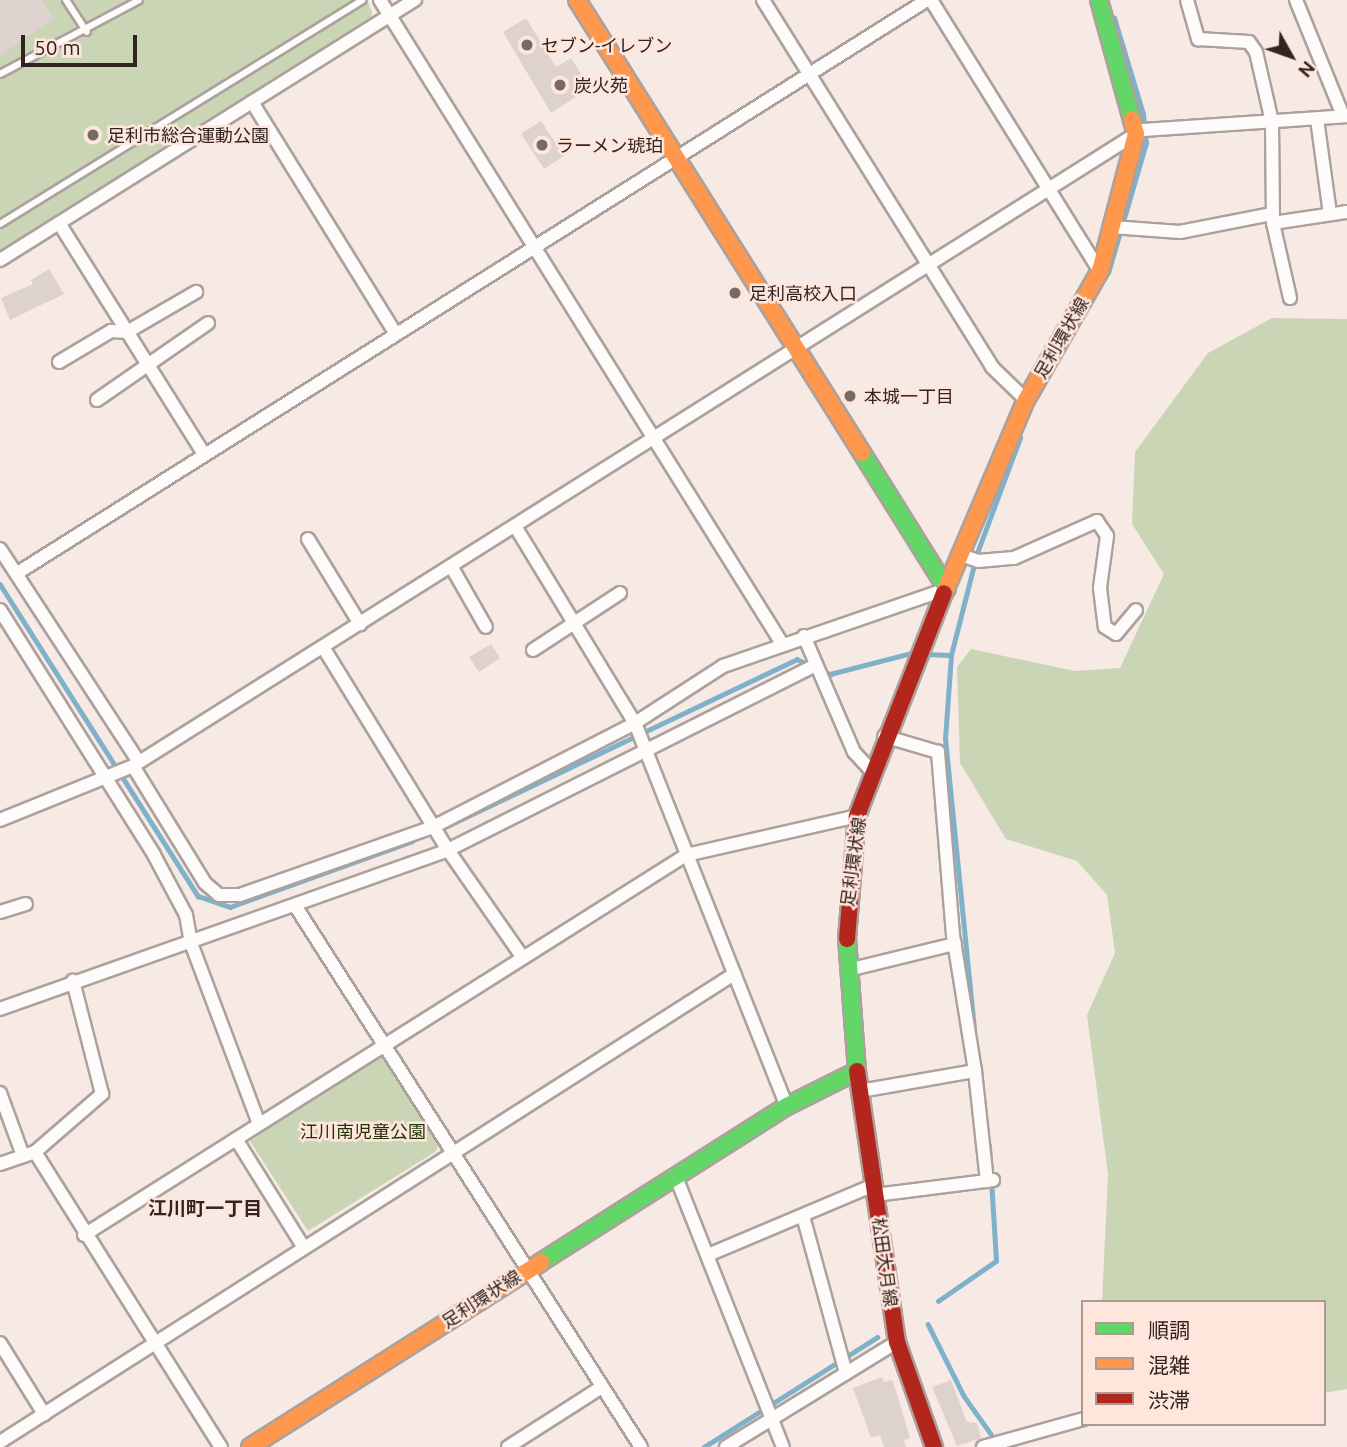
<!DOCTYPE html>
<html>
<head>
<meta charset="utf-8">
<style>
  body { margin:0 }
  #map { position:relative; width:1347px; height:1447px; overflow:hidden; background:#f7eae4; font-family:Ubuntu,"Noto Sans JP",sans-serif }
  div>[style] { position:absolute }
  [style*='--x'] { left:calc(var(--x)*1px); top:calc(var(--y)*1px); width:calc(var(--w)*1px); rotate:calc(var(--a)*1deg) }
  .green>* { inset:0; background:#cad5b5 }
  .stream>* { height:4.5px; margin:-2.25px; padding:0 2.25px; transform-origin:2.25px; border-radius:2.25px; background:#7fb2ca }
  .building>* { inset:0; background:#ddd2cd }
  .roads { filter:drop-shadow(2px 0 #aca19c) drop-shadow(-2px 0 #aca19c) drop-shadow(0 2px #aca19c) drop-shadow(0 -2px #aca19c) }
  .lane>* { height:6px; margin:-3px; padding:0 3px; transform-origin:3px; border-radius:3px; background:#fefcfb }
  .street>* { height:12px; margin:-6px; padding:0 6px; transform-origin:6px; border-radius:6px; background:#fefcfb }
  .fast>* { height:16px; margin:-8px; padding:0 8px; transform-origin:8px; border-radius:8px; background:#63d668 }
  .slow>* { height:16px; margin:-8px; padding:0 8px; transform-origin:8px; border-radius:8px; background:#ff974d }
  .jam>* { height:16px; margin:-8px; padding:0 8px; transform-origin:8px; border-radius:8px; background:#b3261e }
  .dots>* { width:19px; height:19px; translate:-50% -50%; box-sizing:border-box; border:4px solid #ffe6dc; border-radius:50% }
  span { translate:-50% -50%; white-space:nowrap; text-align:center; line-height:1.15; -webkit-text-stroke:5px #ffe6dc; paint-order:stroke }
  .poi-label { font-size:18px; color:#302520 }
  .left { translate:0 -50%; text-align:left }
  .street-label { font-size:18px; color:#302520 }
  .park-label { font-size:18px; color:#1f3506 }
  .neighbourhood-label { font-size:19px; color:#302520; font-weight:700 }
  .legend { position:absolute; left:1081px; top:1300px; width:245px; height:126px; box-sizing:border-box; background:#ffe6dc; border:2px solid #ac9991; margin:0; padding:9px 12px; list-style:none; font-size:21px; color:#302520 }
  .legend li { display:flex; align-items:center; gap:14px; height:35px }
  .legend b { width:35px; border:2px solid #ac9991 }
  .north { position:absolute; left:1256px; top:21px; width:70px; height:70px; -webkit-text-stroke:5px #ffe6dc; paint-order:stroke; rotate:130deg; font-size:19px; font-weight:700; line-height:28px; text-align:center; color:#302520 }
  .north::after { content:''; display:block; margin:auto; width:24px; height:32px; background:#302520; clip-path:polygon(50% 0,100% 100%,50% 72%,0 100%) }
  .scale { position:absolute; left:21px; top:35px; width:116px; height:32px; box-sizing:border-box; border:4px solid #302520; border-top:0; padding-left:9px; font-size:21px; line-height:24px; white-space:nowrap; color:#302520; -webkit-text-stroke:5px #ffe6dc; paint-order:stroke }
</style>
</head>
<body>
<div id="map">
  <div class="green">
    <div style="clip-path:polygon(0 0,367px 0,372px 12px,371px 19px,0 252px)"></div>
    <div style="clip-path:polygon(1272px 318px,1347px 319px,1347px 1389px,1324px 1393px,1324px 1302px,1102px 1302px,1108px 1174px,1087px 1015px,1115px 953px,1107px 895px,1077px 861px,1006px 839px,960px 763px,957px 667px,971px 649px,1075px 671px,1120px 668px,1164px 574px,1132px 524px,1135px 452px,1208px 353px)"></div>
    <div style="clip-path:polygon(378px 1056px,386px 1059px,440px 1143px,435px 1152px,308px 1231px,250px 1141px)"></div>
  </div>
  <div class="stream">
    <div style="--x:1108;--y:273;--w:135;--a:-73.7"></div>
    <div style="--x:1146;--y:143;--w:29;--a:-96"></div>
    <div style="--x:1143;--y:114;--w:100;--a:-106.8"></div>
    <div style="--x:0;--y:584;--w:370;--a:57.6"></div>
    <div style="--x:198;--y:896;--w:34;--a:19"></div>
    <div style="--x:230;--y:907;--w:194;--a:-19.9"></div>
    <div style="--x:924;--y:654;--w:27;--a:2"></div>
    <div style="--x:822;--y:671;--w:9;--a:21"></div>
    <div style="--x:830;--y:674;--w:84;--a:-14.5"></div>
    <div style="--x:443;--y:828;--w:392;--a:-25.5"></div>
    <div style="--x:797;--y:659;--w:16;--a:27"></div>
    <div style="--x:974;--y:1029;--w:291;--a:-95.7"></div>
    <div style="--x:945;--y:739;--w:84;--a:-85.9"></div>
    <div style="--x:951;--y:655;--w:105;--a:-75.7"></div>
    <div style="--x:977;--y:553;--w:123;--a:-69.5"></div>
    <div style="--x:938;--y:1301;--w:70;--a:-34.6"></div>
    <div style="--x:996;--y:1261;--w:116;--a:-93.5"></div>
    <div style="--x:928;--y:1324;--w:80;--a:63.4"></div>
    <div style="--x:964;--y:1396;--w:47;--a:54.6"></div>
    <div style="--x:704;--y:1447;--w:205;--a:-32.4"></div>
  </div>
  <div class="building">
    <div style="clip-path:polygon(0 0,42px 0,54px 19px,0 56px)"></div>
    <div style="clip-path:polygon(526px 18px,556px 67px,571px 58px,590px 88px,551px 113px,503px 32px)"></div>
    <div style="clip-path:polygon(541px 121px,564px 156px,544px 169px,521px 134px)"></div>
    <div style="clip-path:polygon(49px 269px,64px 294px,10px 320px,1px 298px,33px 284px,31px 280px)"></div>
    <div style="clip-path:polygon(491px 644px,500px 658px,479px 672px,469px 657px)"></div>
    <div style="clip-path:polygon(882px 1377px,884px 1382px,892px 1380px,897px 1394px,910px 1438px,904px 1440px,906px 1447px,884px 1447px,880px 1435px,871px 1438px,853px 1388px)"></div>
    <div style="clip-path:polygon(951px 1380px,967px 1422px,977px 1423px,981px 1438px,957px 1446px,932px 1387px)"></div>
  </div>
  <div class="roads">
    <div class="lane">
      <div style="--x:66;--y:0;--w:38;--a:57"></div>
      <div style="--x:0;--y:74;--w:157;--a:-28"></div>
      <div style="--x:0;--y:224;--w:426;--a:-31.7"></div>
    </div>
    <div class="street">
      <div style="--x:380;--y:0;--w:757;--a:58.01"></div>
      <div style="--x:763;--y:0;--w:433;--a:58"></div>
      <div style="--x:992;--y:367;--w:47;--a:44.1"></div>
      <div style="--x:931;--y:0;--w:319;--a:58.1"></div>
      <div style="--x:1187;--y:0;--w:41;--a:74.2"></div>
      <div style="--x:1198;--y:39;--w:51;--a:3.4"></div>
      <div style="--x:1249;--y:42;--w:12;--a:55"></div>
      <div style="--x:1256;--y:52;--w:72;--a:77.1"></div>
      <div style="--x:1272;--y:122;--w:101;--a:89.4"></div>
      <div style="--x:1273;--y:223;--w:77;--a:77.2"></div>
      <div style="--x:1296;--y:0;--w:125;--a:67.9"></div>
      <div style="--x:252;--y:102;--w:272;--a:58.2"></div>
      <div style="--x:1317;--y:119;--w:96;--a:82.2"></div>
      <div style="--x:59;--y:223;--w:273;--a:57.9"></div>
      <div style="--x:1273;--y:223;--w:75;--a:-8.5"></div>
      <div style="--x:1112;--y:227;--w:68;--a:4.2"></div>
      <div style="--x:1180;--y:232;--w:94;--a:-11.1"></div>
      <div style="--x:0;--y:260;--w:490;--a:-32.1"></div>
      <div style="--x:59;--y:362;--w:61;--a:-30.8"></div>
      <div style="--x:111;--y:331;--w:16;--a:4"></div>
      <div style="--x:127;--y:332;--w:80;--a:-30.1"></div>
      <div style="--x:97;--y:400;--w:135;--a:-34.7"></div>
      <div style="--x:515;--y:526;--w:231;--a:58.7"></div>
      <div style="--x:635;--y:723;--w:412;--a:68.4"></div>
      <div style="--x:308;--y:539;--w:100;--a:58.5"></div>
      <div style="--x:0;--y:549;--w:254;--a:56.9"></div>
      <div style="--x:961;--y:555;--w:18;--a:19"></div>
      <div style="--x:978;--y:561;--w:36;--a:-5"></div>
      <div style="--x:1014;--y:558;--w:91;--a:-24"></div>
      <div style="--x:1097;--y:521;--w:18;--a:56"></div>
      <div style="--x:1107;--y:536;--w:52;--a:97.7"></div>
      <div style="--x:1100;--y:588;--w:39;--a:83"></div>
      <div style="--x:1105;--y:627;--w:13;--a:32"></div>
      <div style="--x:1116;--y:634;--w:31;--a:-50"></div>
      <div style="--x:451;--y:566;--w:70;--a:60.2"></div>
      <div style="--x:19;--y:572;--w:1073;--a:-32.21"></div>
      <div style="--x:0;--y:610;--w:289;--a:57.8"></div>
      <div style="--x:154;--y:855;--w:68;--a:61.9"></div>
      <div style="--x:186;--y:915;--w:28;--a:80"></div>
      <div style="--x:191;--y:943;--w:193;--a:69.4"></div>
      <div style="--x:804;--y:636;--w:126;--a:66.7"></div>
      <div style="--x:854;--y:752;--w:25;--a:47"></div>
      <div style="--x:323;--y:647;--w:238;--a:58.4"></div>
      <div style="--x:448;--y:850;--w:131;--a:55.2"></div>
      <div style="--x:533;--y:650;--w:104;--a:-33.2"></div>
      <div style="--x:133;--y:766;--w:137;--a:58.4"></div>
      <div style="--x:205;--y:883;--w:18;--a:41"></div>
      <div style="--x:219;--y:895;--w:21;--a:0"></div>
      <div style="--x:240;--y:895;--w:205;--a:-19.4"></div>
      <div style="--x:433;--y:827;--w:227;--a:-27.2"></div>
      <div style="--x:635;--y:723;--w:105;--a:-32.9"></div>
      <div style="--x:723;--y:666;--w:237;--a:-19"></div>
      <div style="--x:0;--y:820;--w:144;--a:-22.1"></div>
      <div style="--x:133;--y:766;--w:1193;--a:-32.22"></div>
      <div style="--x:1142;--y:130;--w:205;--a:-3.9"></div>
      <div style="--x:296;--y:907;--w:641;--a:57.43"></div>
      <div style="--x:0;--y:912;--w:27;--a:-17"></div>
      <div style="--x:848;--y:970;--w:110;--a:-13.7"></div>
      <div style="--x:0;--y:1009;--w:475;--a:-19.5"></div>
      <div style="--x:448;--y:850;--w:412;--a:-26.7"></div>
      <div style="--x:975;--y:1071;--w:111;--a:83.8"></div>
      <div style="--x:860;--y:1091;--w:117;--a:-9.9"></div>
      <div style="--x:975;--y:1071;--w:138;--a:-99.2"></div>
      <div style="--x:953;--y:935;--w:184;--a:-94.7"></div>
      <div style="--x:938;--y:752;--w:56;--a:-163.5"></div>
      <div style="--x:0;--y:1093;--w:67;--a:69.9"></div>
      <div style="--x:236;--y:1139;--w:128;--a:58"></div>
      <div style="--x:35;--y:1152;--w:349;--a:57.8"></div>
      <div style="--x:0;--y:1164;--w:37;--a:-19"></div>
      <div style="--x:35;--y:1152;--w:89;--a:-40.9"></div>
      <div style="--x:102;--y:1094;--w:117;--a:-104.4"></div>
      <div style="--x:676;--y:1177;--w:290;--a:68.4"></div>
      <div style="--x:875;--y:1195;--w:119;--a:-7.2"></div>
      <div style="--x:803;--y:1216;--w:163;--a:74.7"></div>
      <div style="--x:84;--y:1235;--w:712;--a:-32.26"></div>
      <div style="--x:686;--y:855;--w:175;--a:-12.8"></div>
      <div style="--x:708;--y:1255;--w:180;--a:-22.9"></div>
      <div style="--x:0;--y:1343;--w:84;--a:58.2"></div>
      <div style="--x:0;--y:1442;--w:871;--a:-32.52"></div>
      <div style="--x:508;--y:1447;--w:112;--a:-32.6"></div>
      <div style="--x:726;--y:1447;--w:201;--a:-31.6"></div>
      <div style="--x:983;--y:1447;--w:104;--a:-15.6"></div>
    </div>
    <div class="fast">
      <div style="--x:1099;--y:0;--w:124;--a:74.6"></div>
      <div style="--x:862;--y:453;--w:160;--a:58"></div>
      <div style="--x:541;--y:1262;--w:291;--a:-32.4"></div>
      <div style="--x:787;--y:1106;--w:78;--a:-26.6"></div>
      <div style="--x:857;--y:1071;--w:132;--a:-94.3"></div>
    </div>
    <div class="slow">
      <div style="--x:577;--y:0;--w:535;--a:57.82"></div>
      <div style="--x:944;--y:593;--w:210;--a:-67"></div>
      <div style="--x:1026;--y:400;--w:149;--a:-60.2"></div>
      <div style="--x:1100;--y:271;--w:142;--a:-75.3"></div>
      <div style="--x:1136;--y:134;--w:15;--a:-106"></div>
      <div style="--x:250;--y:1447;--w:345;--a:-32.4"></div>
    </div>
    <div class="jam">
      <div style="--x:847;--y:939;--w:123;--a:-85.4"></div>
      <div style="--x:857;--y:816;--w:239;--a:-68.7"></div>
      <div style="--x:857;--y:1071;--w:274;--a:81.6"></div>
      <div style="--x:897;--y:1342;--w:111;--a:70.6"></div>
    </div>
  </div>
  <div class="dots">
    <div style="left:527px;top:45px;background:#766a65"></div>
    <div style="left:560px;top:85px;background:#766a65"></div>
    <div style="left:93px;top:135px;background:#766a65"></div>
    <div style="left:542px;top:145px;background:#766a65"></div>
    <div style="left:735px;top:293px;background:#766a65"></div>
    <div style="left:850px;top:396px;background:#766a65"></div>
  </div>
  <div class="poi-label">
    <span class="left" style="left:541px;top:45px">セブン-イレブン</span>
    <span class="left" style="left:574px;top:85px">炭火苑</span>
    <span class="left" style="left:107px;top:135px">足利市総合運動公園</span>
    <span class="left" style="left:556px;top:145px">ラーメン琥珀</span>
    <span class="left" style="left:749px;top:293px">足利高校入口</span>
    <span class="left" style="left:864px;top:396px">本城一丁目</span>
  </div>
  <div class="street-label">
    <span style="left:1061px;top:338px;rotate:-60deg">足利環状線</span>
    <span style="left:853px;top:862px;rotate:-82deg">足利環状線</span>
    <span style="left:885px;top:1262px;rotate:82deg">松田大月線</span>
    <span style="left:481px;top:1299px;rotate:-33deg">足利環状線</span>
  </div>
  <div class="park-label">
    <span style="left:363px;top:1131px">江川南児童公園</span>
  </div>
  <div class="neighbourhood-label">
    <span style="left:205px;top:1209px">江川町一丁目</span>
  </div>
  <ul class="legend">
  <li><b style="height:9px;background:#63d668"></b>順調</li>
  <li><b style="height:9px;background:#ff974d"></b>混雑</li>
  <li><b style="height:9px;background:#b3261e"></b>渋滞</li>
  </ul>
  <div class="north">N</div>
  <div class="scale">50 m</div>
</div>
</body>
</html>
